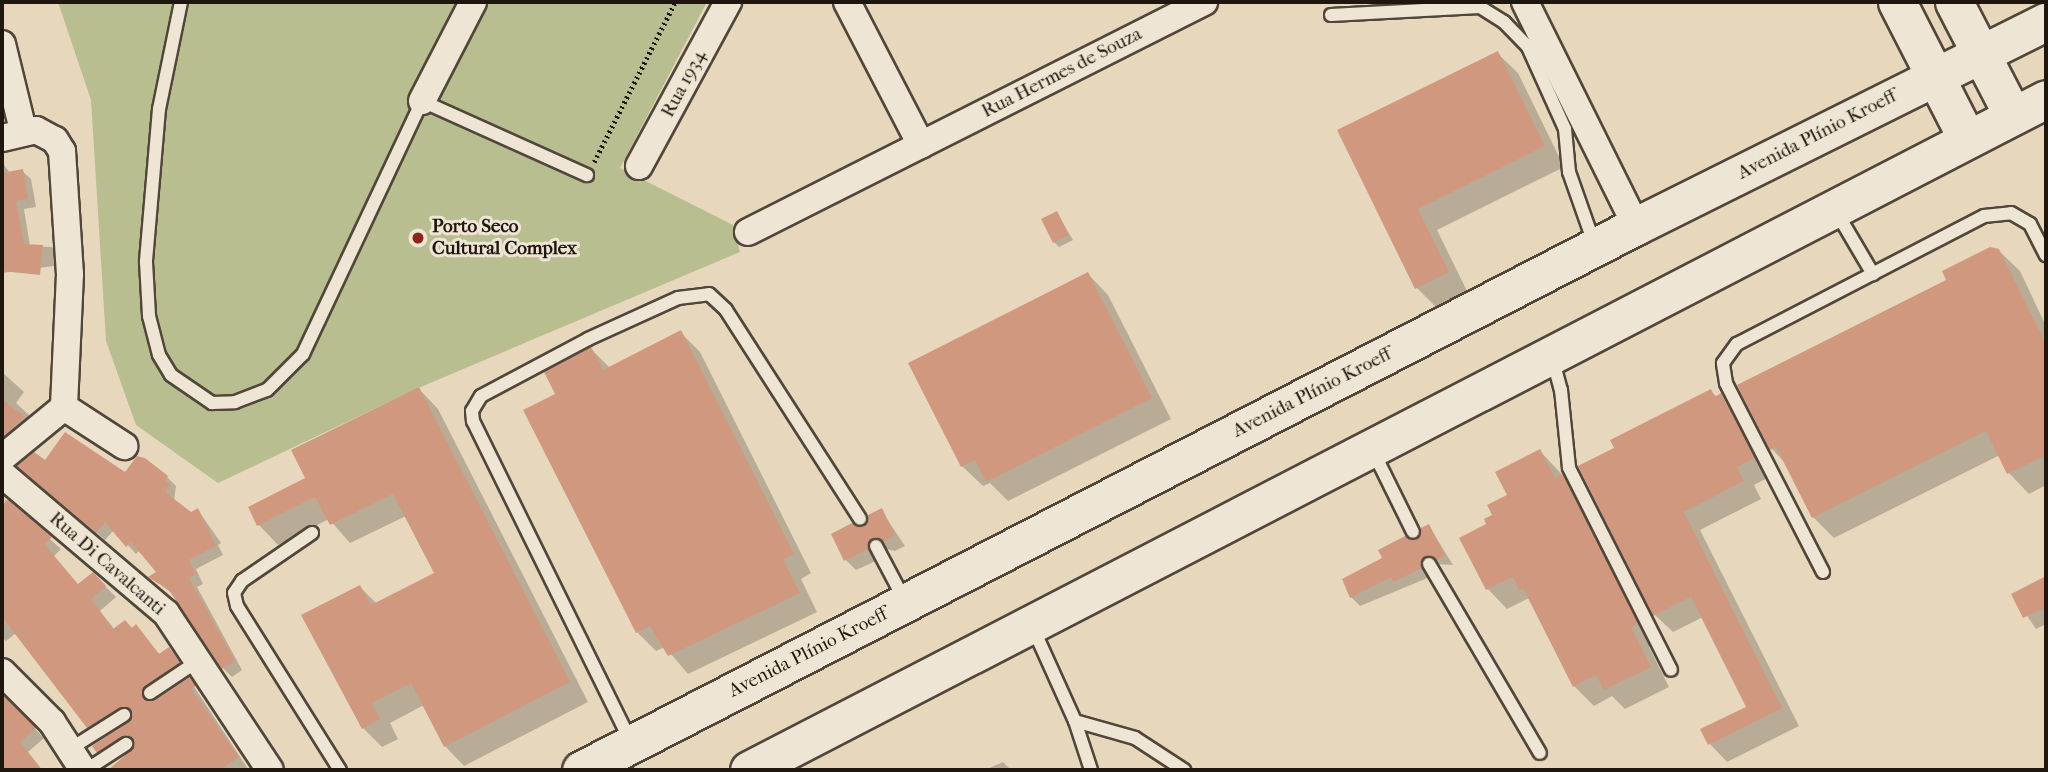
<!DOCTYPE html>
<html>
<head>
<meta charset="utf-8">
<style>
  body { margin:0 }
  #map { position:relative; width:2048px; height:772px; overflow:hidden; background:#e7d7bd; font-family:"IM FELL French Canon",serif }
  div>[style] { position:absolute }
  [style*='--x'] { left:calc(var(--x)*1px); top:calc(var(--y)*1px); width:calc(var(--w)*1px); rotate:calc(var(--a)*1deg) }
  .green>* { inset:0; background:#b8be8f }
  .shadow>* { inset:0; background:#0003 }
  .building>* { inset:0; background:#d19880 }
  .path>* { height:4.5px; margin-top:-2.25px; transform-origin:0; background:repeating-linear-gradient(90deg,#1f160e 0 2px,transparent 0 5.5px) }
  .roads { filter:drop-shadow(2px 0 #51463a) drop-shadow(-2px 0 #51463a) drop-shadow(0 2px #51463a) drop-shadow(0 -2px #51463a) }
  .service>* { height:12px; margin:-6px; padding:0 6px; transform-origin:6px; border-radius:6px; background:#efe5d4 }
  .minor>* { height:26px; margin:-13px; padding:0 13px; transform-origin:13px; border-radius:13px; background:#efe5d4 }
  .secondary>* { height:37px; margin:-18.5px; padding:0 18.5px; transform-origin:18.5px; border-radius:18.5px; background:#efe5d4 }
  .dots>* { width:19px; height:19px; translate:-50% -50%; box-sizing:border-box; border:4px solid #efe5d4; border-radius:50% }
  span { translate:-50% -50%; white-space:nowrap; text-align:center; line-height:1.15; -webkit-text-stroke:6px #efe5d4; paint-order:stroke }
  .street-label { font-size:19px; color:#1f160e }
  .poi-label { font-size:19px; color:#1f160e; font-weight:700 }
  .left { translate:0 -50%; text-align:left }
  .frame { position:absolute; inset:0; border:4px solid #1f160e; pointer-events:none }
</style>
</head>
<body>
<div id="map">
  <div class="green">
    <div style="clip-path:polygon(58px 2px,707px 2px,620px 168px,733px 225px,740px 252px,416px 389px,218px 483px,136px 425px,106px 341px,91px 100px)"></div>
  </div>
  <div class="shadow">
    <div style="clip-path:polygon(1497px 53px,1518px 73px,1564px 167px,1437px 230px,1468px 293px,1437px 308px,1417px 288px,1339px 131px)"></div>
    <div style="clip-path:polygon(2px 85px,8px 114px,2px 116px)"></div>
    <div style="clip-path:polygon(2px 162px,10px 173px,22px 171px,31px 179px,36px 207px,24px 209px,30px 246px,52px 247px,60px 255px,61px 265px,2px 273px)"></div>
    <div style="clip-path:polygon(1057px 213px,1073px 240px,1059px 247px,1054px 242px)"></div>
    <div style="clip-path:polygon(1998px 250px,2020px 271px,2046px 326px,2046px 485px,2029px 494px,2009px 473px,2000px 455px,1834px 538px,1813px 517px,1786px 464px,1772px 449px,1949px 281px)"></div>
    <div style="clip-path:polygon(1088px 274px,1108px 295px,1171px 419px,1008px 501px,990px 483px,983px 486px,962px 466px)"></div>
    <div style="clip-path:polygon(681px 333px,700px 352px,811px 573px,801px 579px,817px 612px,688px 674px,665px 647px,656px 651px,637px 632px,526px 411px,557px 395px,591px 349px,610px 368px)"></div>
    <div style="clip-path:polygon(2px 372px,24px 392px,16px 403px,32px 418px,2px 449px)"></div>
    <div style="clip-path:polygon(419px 389px,438px 409px,588px 702px,464px 766px,445px 746px,424px 705px,390px 723px,398px 739px,382px 747px,363px 728px,360px 587px,377px 604px,436px 574px,406px 516px,350px 543px,329px 519px,278px 545px,259px 525px,250px 508px,308px 479px)"></div>
    <div style="clip-path:polygon(1711px 392px,1739px 413px,1771px 476px,1754px 485px,1761px 499px,1700px 530px,1799px 726px,1727px 762px,1710px 744px,1748px 707px,1703px 617px,1673px 632px,1655px 615px,1616px 449px)"></div>
    <div style="clip-path:polygon(1540px 451px,1582px 496px,1656px 643px,1649px 647px,1669px 687px,1625px 709px,1612px 696px,1594px 706px,1574px 686px,1529px 598px,1507px 609px,1488px 589px,1462px 539px,1488px 525px)"></div>
    <div style="clip-path:polygon(45px 462px,167px 477px,176px 486px,174px 501px,191px 514px,198px 510px,221px 543px,218px 545px,223px 555px,196px 569px,203px 584px,197px 587px,242px 670px,232px 677px,223px 668px,174px 595px,151px 577px,159px 572px,140px 550px,136px 554px,114px 530px,105px 540px,28px 475px)"></div>
    <div style="clip-path:polygon(5px 499px,61px 549px,54px 556px,79px 586px,93px 574px,116px 597px,100px 611px,115px 630px,136px 627px,160px 655px,169px 649px,180px 660px,189px 674px,155px 697px,154px 703px,189px 679px,248px 769px,110px 770px,134px 746px,109px 762px,98px 752px,132px 717px,99px 738px,16px 633px,6px 641px,2px 637px)"></div>
    <div style="clip-path:polygon(881px 510px,905px 546px,895px 551px,883px 548px,878px 560px,856px 570px,846px 560px)"></div>
    <div style="clip-path:polygon(1429px 526px,1453px 565px,1434px 564px,1430px 577px,1360px 606px,1351px 597px,1419px 542px)"></div>
    <div style="clip-path:polygon(2046px 578px,2046px 624px,2036px 629px,2013px 595px)"></div>
    <div style="clip-path:polygon(2px 696px,44px 738px,28px 752px,42px 770px,2px 770px)"></div>
    <div style="clip-path:polygon(1003px 762px,1011px 770px,985px 770px)"></div>
  </div>
  <div class="building">
    <div style="clip-path:polygon(1498px 51px,1545px 146px,1418px 209px,1449px 272px,1415px 289px,1337px 130px)"></div>
    <div style="clip-path:polygon(23px 169px,28px 199px,16px 201px,24px 244px,43px 245px,40px 275px,2px 271px,2px 173px)"></div>
    <div style="clip-path:polygon(1057px 211px,1069px 235px,1053px 243px,1041px 219px)"></div>
    <div style="clip-path:polygon(1990px 247px,1999px 249px,2046px 344px,2046px 455px,2007px 474px,1986px 431px,1812px 518px,1776px 447px,1770px 450px,1737px 385px,1946px 280px,1942px 271px)"></div>
    <div style="clip-path:polygon(1088px 272px,1152px 398px,986px 482px,975px 460px,961px 467px,908px 363px)"></div>
    <div style="clip-path:polygon(681px 330px,794px 554px,783px 559px,800px 593px,668px 656px,650px 626px,636px 633px,523px 410px,555px 394px,544px 372px,591px 347px,603px 370px)"></div>
    <div style="clip-path:polygon(419px 387px,570px 682px,444px 747px,411px 683px,372px 703px,380px 719px,362px 729px,301px 615px,360px 585px,371px 605px,434px 573px,393px 494px,330px 525px,315px 497px,257px 526px,248px 507px,305px 478px,291px 450px)"></div>
    <div style="clip-path:polygon(1711px 389px,1715px 397px,1721px 393px,1755px 458px,1737px 467px,1744px 481px,1684px 512px,1782px 708px,1708px 745px,1700px 729px,1746px 707px,1691px 597px,1653px 616px,1578px 466px,1614px 448px,1610px 440px)"></div>
    <div style="clip-path:polygon(2px 399px,24px 417px,2px 438px)"></div>
    <div style="clip-path:polygon(65px 432px,125px 472px,137px 456px,145px 458px,168px 476px,165px 480px,170px 485px,165px 492px,191px 512px,198px 508px,216px 546px,189px 560px,196px 574px,189px 578px,235px 661px,222px 669px,169px 590px,148px 577px,156px 572px,131px 542px,126px 547px,105px 522px,96px 533px,17px 466px,34px 452px,45px 460px)"></div>
    <div style="clip-path:polygon(1540px 449px,1555px 478px,1562px 474px,1638px 623px,1631px 627px,1651px 667px,1604px 690px,1596px 675px,1573px 687px,1523px 588px,1519px 590px,1513px 577px,1486px 590px,1459px 538px,1486px 524px,1484px 519px,1492px 515px,1487px 505px,1507px 495px,1495px 472px)"></div>
    <div style="clip-path:polygon(8px 500px,52px 537px,44px 544px,78px 584px,93px 572px,106px 586px,91px 599px,113px 629px,125px 620px,132px 628px,136px 624px,159px 654px,169px 647px,180px 663px,145px 686px,143px 698px,154px 701px,190px 677px,196px 686px,191px 689px,239px 757px,220px 770px,108px 770px,133px 749px,133px 739px,122px 736px,97px 753px,92px 746px,129px 722px,131px 710px,120px 707px,87px 728px,2px 617px,2px 505px)"></div>
    <div style="clip-path:polygon(882px 508px,895px 535px,884px 542px,873px 538px,868px 549px,844px 561px,831px 534px,852px 523px,864px 527px,868px 515px)"></div>
    <div style="clip-path:polygon(1429px 524px,1445px 556px,1437px 560px,1425px 556px,1421px 568px,1394px 582px,1391px 577px,1350px 598px,1342px 579px,1382px 558px,1378px 550px,1405px 536px,1417px 539px,1421px 528px)"></div>
    <div style="clip-path:polygon(2046px 576px,2046px 607px,2023px 618px,2011px 594px)"></div>
    <div style="clip-path:polygon(2px 694px,36px 728px,20px 742px,42px 770px,2px 770px)"></div>
  </div>
  <div class="path">
    <div style="--x:594;--y:162;--w:179;--a:-63.1"></div>
  </div>
  <div class="roads">
    <div class="service">
      <div style="--x:181;--y:2;--w:109;--a:101.6"></div>
      <div style="--x:159;--y:109;--w:154;--a:94.9"></div>
      <div style="--x:146;--y:262;--w:54;--a:86.8"></div>
      <div style="--x:149;--y:316;--w:40;--a:75.6"></div>
      <div style="--x:159;--y:355;--w:23;--a:59"></div>
      <div style="--x:171;--y:375;--w:50;--a:34.3"></div>
      <div style="--x:212;--y:403;--w:23;--a:-2"></div>
      <div style="--x:235;--y:402;--w:34;--a:-21"></div>
      <div style="--x:267;--y:390;--w:51;--a:-45"></div>
      <div style="--x:303;--y:354;--w:280;--a:-64.8"></div>
      <div style="--x:422;--y:101;--w:181;--a:24.2"></div>
      <div style="--x:1331;--y:15;--w:149;--a:-3.1"></div>
      <div style="--x:1480;--y:7;--w:28;--a:32"></div>
      <div style="--x:1504;--y:22;--w:35;--a:46"></div>
      <div style="--x:1528;--y:47;--w:90;--a:65.7"></div>
      <div style="--x:1565;--y:129;--w:43;--a:84.7"></div>
      <div style="--x:1569;--y:172;--w:75;--a:70.6"></div>
      <div style="--x:1837;--y:213;--w:71;--a:59.5"></div>
      <div style="--x:1552;--y:357;--w:34;--a:75"></div>
      <div style="--x:1561;--y:390;--w:78;--a:84.1"></div>
      <div style="--x:1569;--y:468;--w:226;--a:63.2"></div>
      <div style="--x:1373;--y:451;--w:90;--a:63.7"></div>
      <div style="--x:312;--y:533;--w:85;--a:145.6"></div>
      <div style="--x:242;--y:581;--w:14;--a:124"></div>
      <div style="--x:234;--y:593;--w:13;--a:77"></div>
      <div style="--x:237;--y:606;--w:194;--a:57.9"></div>
      <div style="--x:876;--y:546;--w:60;--a:62.2"></div>
      <div style="--x:1429;--y:564;--w:219;--a:59.6"></div>
      <div style="--x:1823;--y:572;--w:212;--a:-117.2"></div>
      <div style="--x:1726;--y:383;--w:20;--a:-99"></div>
      <div style="--x:1723;--y:363;--w:24;--a:-54"></div>
      <div style="--x:1737;--y:344;--w:278;--a:-27.4"></div>
      <div style="--x:1984;--y:216;--w:27;--a:-6"></div>
      <div style="--x:2011;--y:213;--w:22;--a:30"></div>
      <div style="--x:2030;--y:224;--w:35;--a:63"></div>
      <div style="--x:1033;--y:628;--w:102;--a:65.7"></div>
      <div style="--x:1075;--y:721;--w:52;--a:71.9"></div>
      <div style="--x:150;--y:693;--w:58;--a:-33.7"></div>
      <div style="--x:1075;--y:721;--w:62;--a:15.8"></div>
      <div style="--x:1135;--y:738;--w:59;--a:33.1"></div>
      <div style="--x:630;--y:740;--w:356;--a:-116.2"></div>
      <div style="--x:473;--y:421;--w:10;--a:-96"></div>
      <div style="--x:472;--y:411;--w:17;--a:-59"></div>
      <div style="--x:481;--y:396;--w:121;--a:-28"></div>
      <div style="--x:588;--y:339;--w:99;--a:-24.5"></div>
      <div style="--x:678;--y:298;--w:31;--a:-7"></div>
      <div style="--x:709;--y:294;--w:23;--a:43"></div>
      <div style="--x:726;--y:310;--w:248;--a:57.3"></div>
      <div style="--x:70;--y:749;--w:64;--a:-32.2"></div>
      <div style="--x:86;--y:770;--w:48;--a:-33"></div>
    </div>
    <div class="minor">
      <div style="--x:847;--y:2;--w:161;--a:62.6"></div>
      <div style="--x:1525;--y:2;--w:250;--a:63.6"></div>
      <div style="--x:2;--y:44;--w:89;--a:76.3"></div>
      <div style="--x:422;--y:101;--w:111;--a:-62.7"></div>
      <div style="--x:2;--y:138;--w:35;--a:-13"></div>
      <div style="--x:36;--y:130;--w:21;--a:28"></div>
      <div style="--x:55;--y:140;--w:13;--a:58"></div>
      <div style="--x:62;--y:151;--w:123;--a:86.3"></div>
      <div style="--x:70;--y:274;--w:133;--a:92.6"></div>
      <div style="--x:639;--y:166;--w:187;--a:-61.5"></div>
      <div style="--x:748;--y:232;--w:511;--a:-26.77"></div>
      <div style="--x:64;--y:407;--w:72;--a:33"></div>
      <div style="--x:2;--y:458;--w:80;--a:-39.4"></div>
      <div style="--x:2;--y:474;--w:215;--a:40.3"></div>
      <div style="--x:166;--y:613;--w:188;--a:56.5"></div>
      <div style="--x:2;--y:672;--w:71;--a:45"></div>
      <div style="--x:52;--y:722;--w:57;--a:57.1"></div>
    </div>
    <div class="secondary">
      <div style="--x:1897;--y:2;--w:154;--a:62.9"></div>
      <div style="--x:1954;--y:2;--w:128;--a:62.6"></div>
      <div style="--x:581;--y:770;--w:1187;--a:-27.28"></div>
      <div style="--x:1636;--y:226;--w:458;--a:-26.5"></div>
      <div style="--x:749;--y:770;--w:1460;--a:-27.35"></div>
    </div>
  </div>
  <div class="dots">
    <div style="left:418px;top:238px;background:#8f2418"></div>
  </div>
  <div class="street-label">
    <span style="left:1062px;top:73px;rotate:-27deg">Rua Hermes de Souza</span>
    <span style="left:684px;top:84px;rotate:-62deg">Rua 1934</span>
    <span style="left:1817px;top:135px;rotate:-27deg">Avenida Plínio Kroeff</span>
    <span style="left:1312px;top:393px;rotate:-27deg">Avenida Plínio Kroeff</span>
    <span style="left:107px;top:564px;rotate:41deg">Rua Di Cavalcanti</span>
    <span style="left:808px;top:653px;rotate:-27deg">Avenida Plínio Kroeff</span>
  </div>
  <div class="poi-label">
    <span class="left" style="left:432px;top:238px">Porto Seco<br>Cultural Complex</span>
  </div>
  <div class="frame"></div>
</div>
</body>
</html>
